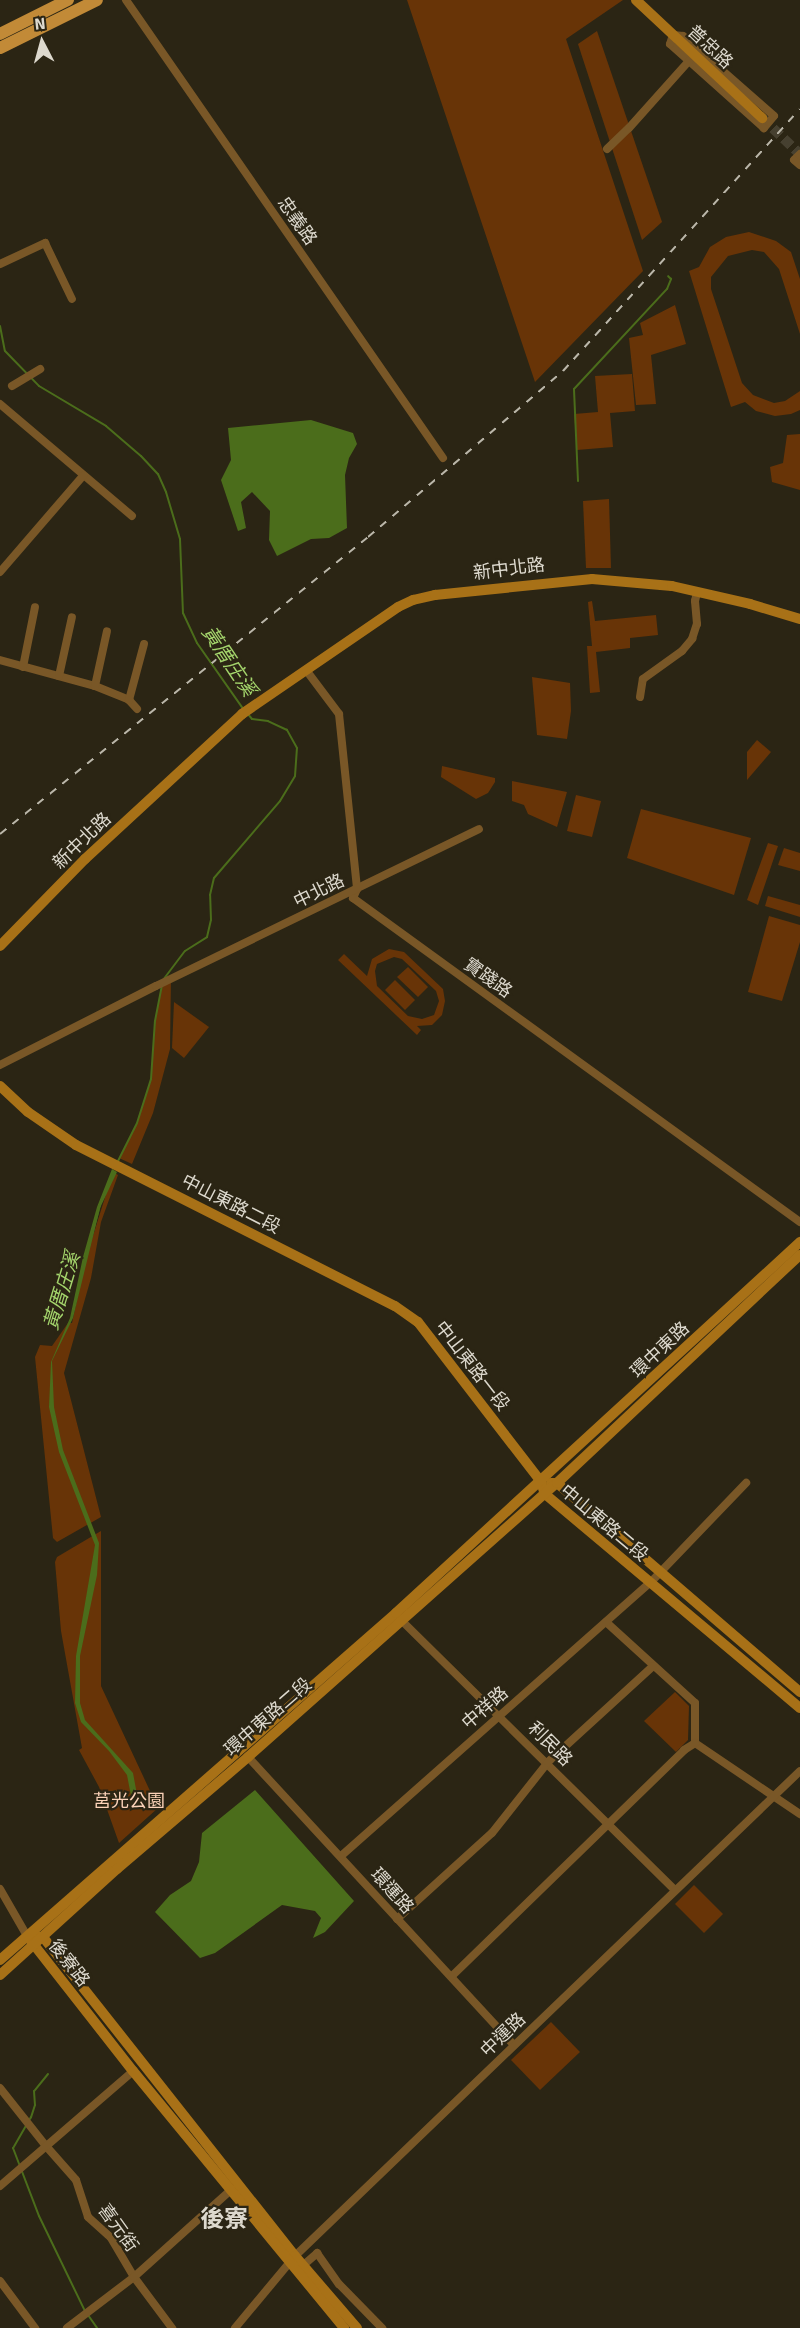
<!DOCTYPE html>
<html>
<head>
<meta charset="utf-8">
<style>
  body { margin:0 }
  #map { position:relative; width:800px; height:2328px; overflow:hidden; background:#2b2514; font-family:Signika,"Noto Sans TC",sans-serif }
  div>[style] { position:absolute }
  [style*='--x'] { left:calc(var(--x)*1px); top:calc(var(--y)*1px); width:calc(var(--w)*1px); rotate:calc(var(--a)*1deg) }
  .green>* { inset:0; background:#683407 }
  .water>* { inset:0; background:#4b6d1b }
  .stream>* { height:2px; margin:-1px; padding:0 1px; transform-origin:1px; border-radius:1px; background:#4b6d1b }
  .secondary-tunnel>* { height:10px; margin-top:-5px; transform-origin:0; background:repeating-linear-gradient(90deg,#464030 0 10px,transparent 0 15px) }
  .street>* { height:8px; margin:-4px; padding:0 4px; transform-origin:4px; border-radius:4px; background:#795727 }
  .secondary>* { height:10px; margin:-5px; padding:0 5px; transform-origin:5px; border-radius:5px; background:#a87117 }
  .primary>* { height:12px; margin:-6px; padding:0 6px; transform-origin:6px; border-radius:6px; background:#c28a37 }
  .rail>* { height:2px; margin-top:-1px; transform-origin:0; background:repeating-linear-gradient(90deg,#bbb7aa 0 8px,transparent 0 16px) }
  span { translate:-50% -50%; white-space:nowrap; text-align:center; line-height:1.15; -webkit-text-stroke:4.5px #2b2514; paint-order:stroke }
  .street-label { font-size:18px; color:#ddd9ce }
  .park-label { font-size:18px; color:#fbd2b8 }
  .water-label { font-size:20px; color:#a4d56c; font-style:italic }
  .district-label { font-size:24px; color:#ddd9ce; font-weight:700 }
  .north { position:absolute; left:12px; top:12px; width:60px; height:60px; -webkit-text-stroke:4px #2b2514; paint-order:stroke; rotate:354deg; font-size:16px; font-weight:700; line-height:24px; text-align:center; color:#ddd9ce }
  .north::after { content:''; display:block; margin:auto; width:21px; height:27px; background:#ddd9ce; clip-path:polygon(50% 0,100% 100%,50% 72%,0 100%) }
</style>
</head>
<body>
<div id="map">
  <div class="green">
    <div style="clip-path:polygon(407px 0,623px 0,566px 39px,643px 271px,535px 382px)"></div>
    <div style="clip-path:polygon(597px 31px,662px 222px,642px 240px,578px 44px)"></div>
    <div style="clip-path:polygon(749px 232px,776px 241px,791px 252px,800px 279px,800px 334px,779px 269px,764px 252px,752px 250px,728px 256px,711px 277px,711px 289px,742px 383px,753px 395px,774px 403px,785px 401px,800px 391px,800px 410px,791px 414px,775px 416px,756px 411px,745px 402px,731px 407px,689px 271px,699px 267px,710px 247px,726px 237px)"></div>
    <div style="clip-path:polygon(675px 305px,686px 344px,651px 355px,656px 404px,636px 405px,629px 338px,643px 335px,640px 323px)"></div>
    <div style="clip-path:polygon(632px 374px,635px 411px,610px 413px,613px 447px,577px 450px,574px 414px,598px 412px,595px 376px)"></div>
    <div style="clip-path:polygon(800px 434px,800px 490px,772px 482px,770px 467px,783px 463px,787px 435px)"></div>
    <div style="clip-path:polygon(609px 499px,611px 568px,586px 568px,583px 501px)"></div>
    <div style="clip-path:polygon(592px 601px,595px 621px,656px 615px,658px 635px,630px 638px,630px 648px,596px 652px,600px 692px,590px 693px,587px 646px,592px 646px,588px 602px)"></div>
    <div style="clip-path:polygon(532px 677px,570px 683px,571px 711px,567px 739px,537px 735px)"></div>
    <div style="clip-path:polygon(757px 740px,771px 752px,747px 780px,747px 752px)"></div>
    <div style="clip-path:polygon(442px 766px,495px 778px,495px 782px,488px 793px,476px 799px,441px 777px)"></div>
    <div style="clip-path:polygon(512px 781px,567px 792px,557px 827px,528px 814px,524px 805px,512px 801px)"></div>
    <div style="clip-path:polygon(576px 795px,601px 801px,592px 837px,567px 831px)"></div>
    <div style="clip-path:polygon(641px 809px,751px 838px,734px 895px,627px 858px)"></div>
    <div style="clip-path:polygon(768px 843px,778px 846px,758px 905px,747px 900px)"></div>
    <div style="clip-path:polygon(784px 848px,800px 853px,800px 871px,778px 865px)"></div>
    <div style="clip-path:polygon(768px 896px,800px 905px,800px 917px,765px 906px)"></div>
    <div style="clip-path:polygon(769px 916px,800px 925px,800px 942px,782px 1001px,748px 992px)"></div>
    <div style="clip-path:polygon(evenodd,389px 949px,404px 952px,443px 989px,445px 1001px,442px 1015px,432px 1025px,417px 1026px,421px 1030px,417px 1035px,338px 960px,344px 954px,367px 976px,372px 959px,389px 949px,394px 957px,402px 959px,436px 991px,439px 1001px,434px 1015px,422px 1019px,408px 1016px,377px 986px,375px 971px,377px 964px,394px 957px)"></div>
    <div style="clip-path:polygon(408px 967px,428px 987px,418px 997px,397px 977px)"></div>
    <div style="clip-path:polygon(171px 978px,170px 1049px,153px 1113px,132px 1164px,119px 1158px,137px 1123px,151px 1079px,155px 1021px,163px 982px)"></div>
    <div style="clip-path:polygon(395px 980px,415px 1000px,405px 1010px,385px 990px)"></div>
    <div style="clip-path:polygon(174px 1002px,209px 1027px,184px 1058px,172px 1048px)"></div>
    <div style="clip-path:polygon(113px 1172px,118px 1175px,101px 1222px,91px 1278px,64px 1373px,101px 1517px,57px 1542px,53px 1538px,35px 1357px,40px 1345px,52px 1346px,68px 1323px,72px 1323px,86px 1258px)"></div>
    <div style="clip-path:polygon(101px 1531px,101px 1686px,158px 1808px,119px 1843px,99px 1787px,79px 1750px,82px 1748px,61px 1631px,55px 1562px,57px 1557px)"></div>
    <div style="clip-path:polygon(675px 1692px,689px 1706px,688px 1740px,676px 1752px,644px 1721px)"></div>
    <div style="clip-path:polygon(694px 1885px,723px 1914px,704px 1933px,675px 1904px)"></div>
    <div style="clip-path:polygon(551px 2022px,580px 2052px,540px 2090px,511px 2060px)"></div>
  </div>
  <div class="water">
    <div style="clip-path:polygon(311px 420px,353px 433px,357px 444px,349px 458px,345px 475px,347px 528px,329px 538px,311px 539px,277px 556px,269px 540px,270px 511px,252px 492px,241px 502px,246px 528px,238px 531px,221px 480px,231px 460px,228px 428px)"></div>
    <div style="clip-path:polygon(112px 1169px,117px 1172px,100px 1208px,73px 1318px,52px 1361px,54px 1407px,63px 1450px,99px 1543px,97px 1575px,80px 1656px,80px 1703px,85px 1720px,133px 1773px,138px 1800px,132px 1801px,127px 1775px,109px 1751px,81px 1722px,75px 1703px,76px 1656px,95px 1545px,59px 1452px,49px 1407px,51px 1362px,70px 1318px,83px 1257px,97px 1207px)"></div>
    <div style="clip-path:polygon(255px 1790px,354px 1901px,325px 1932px,313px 1938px,321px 1918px,315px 1911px,282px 1905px,215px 1953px,200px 1958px,155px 1912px,170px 1895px,191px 1881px,199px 1862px,202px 1833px)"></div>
  </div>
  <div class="stream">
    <div style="--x:0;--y:326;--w:25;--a:79"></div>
    <div style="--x:5;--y:351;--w:49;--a:45.8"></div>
    <div style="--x:39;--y:386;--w:78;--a:30.8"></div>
    <div style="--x:106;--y:426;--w:46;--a:40.6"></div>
    <div style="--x:141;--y:456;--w:25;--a:47"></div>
    <div style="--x:158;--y:474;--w:20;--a:66"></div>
    <div style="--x:166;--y:492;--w:49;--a:73.4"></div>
    <div style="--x:180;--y:539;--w:74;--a:87.7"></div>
    <div style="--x:183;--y:613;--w:33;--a:65"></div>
    <div style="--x:197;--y:643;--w:82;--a:55"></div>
    <div style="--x:578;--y:481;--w:92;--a:-92.5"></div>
    <div style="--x:574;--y:389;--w:137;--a:-47.1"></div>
    <div style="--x:667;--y:289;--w:11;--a:-68"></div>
    <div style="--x:671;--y:279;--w:4;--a:-135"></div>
    <div style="--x:163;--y:980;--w:36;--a:-53"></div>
    <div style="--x:185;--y:951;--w:26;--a:-32"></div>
    <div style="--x:207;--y:937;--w:17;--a:-77"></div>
    <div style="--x:211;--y:920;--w:25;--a:-92"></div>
    <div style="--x:210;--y:895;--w:17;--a:-77"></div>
    <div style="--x:214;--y:878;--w:101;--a:-49.4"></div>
    <div style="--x:280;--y:801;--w:29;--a:-59"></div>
    <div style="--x:295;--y:776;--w:28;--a:-86"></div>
    <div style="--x:297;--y:748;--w:21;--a:-119"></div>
    <div style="--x:287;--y:730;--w:21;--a:-155"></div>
    <div style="--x:268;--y:721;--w:16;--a:-173"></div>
    <div style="--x:252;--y:719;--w:6;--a:-129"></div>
    <div style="--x:118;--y:1161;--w:42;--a:-63.4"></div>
    <div style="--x:137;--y:1123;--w:46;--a:-72.3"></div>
    <div style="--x:151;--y:1079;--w:58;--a:-86.1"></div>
    <div style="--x:155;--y:1021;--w:37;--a:-79"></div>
    <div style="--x:85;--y:1261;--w:58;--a:-75"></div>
    <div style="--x:48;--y:2074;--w:22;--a:129"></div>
    <div style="--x:34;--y:2091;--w:14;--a:86"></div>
    <div style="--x:35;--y:2105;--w:13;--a:108"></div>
    <div style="--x:31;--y:2117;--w:36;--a:120"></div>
    <div style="--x:13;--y:2148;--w:73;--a:69.1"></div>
    <div style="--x:39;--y:2216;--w:106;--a:64.2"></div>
    <div style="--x:88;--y:2315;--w:16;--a:55"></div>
  </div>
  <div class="secondary-tunnel">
    <div style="--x:762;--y:118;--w:52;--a:43.5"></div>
  </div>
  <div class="street">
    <div style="--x:126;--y:0;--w:557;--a:55.31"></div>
    <div style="--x:673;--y:35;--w:10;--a:6"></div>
    <div style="--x:683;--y:36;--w:121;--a:41.3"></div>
    <div style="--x:774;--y:116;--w:16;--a:130"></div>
    <div style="--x:764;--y:128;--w:126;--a:-138.2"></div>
    <div style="--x:670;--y:44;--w:9;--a:-72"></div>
    <div style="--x:607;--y:149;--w:30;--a:-44"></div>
    <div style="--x:629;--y:128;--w:90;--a:-48.2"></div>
    <div style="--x:800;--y:154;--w:8;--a:135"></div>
    <div style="--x:794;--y:160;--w:8;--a:40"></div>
    <div style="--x:0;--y:264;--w:50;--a:-25"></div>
    <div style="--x:45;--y:243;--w:62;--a:64.3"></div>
    <div style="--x:12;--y:386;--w:33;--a:-31"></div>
    <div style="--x:0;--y:404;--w:173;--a:40.3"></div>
    <div style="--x:0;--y:572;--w:127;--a:-49.2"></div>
    <div style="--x:0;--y:660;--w:98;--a:15.3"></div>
    <div style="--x:95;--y:686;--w:37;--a:22"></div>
    <div style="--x:129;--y:700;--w:12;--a:48"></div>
    <div style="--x:23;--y:667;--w:61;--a:-78.7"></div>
    <div style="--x:306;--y:670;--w:55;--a:53.1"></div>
    <div style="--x:339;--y:714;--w:176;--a:84.1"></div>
    <div style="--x:357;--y:889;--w:10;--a:114"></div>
    <div style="--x:353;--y:898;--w:552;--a:35.94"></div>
    <div style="--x:59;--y:676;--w:60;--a:-77.6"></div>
    <div style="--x:95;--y:686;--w:56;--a:-77.7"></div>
    <div style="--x:640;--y:697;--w:18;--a:-81"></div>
    <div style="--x:643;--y:679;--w:48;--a:-35.7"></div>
    <div style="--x:682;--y:651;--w:16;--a:-50"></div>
    <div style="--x:692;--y:639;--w:16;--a:-72"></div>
    <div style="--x:697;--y:624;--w:23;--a:-95"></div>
    <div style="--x:695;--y:601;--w:9;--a:-77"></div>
    <div style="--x:129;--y:700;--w:58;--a:-75"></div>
    <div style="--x:0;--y:1065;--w:175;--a:-26.9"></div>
    <div style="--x:156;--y:986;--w:359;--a:-25.9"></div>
    <div style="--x:402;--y:1621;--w:383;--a:44.6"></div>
    <div style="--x:606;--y:1622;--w:120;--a:42.3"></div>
    <div style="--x:695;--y:1703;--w:40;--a:90"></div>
    <div style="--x:695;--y:1743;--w:127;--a:34.1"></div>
    <div style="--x:248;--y:1757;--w:392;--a:47.3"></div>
    <div style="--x:341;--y:1856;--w:412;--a:-41.5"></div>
    <div style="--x:650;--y:1583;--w:139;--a:-46.2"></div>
    <div style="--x:0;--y:1889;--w:54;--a:60.1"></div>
    <div style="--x:397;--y:1919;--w:128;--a:-42.2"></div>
    <div style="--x:492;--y:1833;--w:90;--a:-51.7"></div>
    <div style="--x:548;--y:1762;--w:142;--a:-42.4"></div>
    <div style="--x:452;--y:1976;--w:324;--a:-44.2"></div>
    <div style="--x:684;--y:1750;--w:13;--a:-32"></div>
    <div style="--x:0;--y:2088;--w:74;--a:51.6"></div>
    <div style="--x:46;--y:2146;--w:45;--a:48.6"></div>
    <div style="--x:76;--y:2180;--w:39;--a:72"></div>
    <div style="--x:88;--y:2217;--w:31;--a:42"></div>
    <div style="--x:111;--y:2238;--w:45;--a:59.5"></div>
    <div style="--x:134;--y:2277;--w:64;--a:53.3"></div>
    <div style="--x:0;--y:2186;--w:176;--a:-40.8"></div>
    <div style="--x:300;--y:2268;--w:23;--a:-41"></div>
    <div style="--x:317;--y:2253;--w:38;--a:55"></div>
    <div style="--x:339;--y:2284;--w:62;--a:45.7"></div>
    <div style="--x:0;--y:2281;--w:59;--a:53.3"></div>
    <div style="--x:67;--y:2328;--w:84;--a:-37.3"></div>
    <div style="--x:134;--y:2277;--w:129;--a:-41.9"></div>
    <div style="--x:235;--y:2328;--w:94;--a:-50.2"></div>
    <div style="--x:295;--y:2256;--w:700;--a:-43.84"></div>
  </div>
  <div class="secondary">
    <div style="--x:636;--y:0;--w:173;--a:43.1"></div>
    <div style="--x:0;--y:946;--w:122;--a:-45.7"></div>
    <div style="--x:85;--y:859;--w:214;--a:-42.7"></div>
    <div style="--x:242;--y:714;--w:189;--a:-34.4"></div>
    <div style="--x:398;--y:607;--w:17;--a:-25"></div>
    <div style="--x:413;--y:600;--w:23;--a:-13"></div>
    <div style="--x:435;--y:595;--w:158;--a:-5.8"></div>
    <div style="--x:592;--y:579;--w:80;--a:5"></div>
    <div style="--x:672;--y:586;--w:80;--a:13"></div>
    <div style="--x:750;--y:604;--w:52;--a:16.7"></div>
    <div style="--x:0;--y:1086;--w:38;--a:43"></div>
    <div style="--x:28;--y:1112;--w:58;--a:34.5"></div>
    <div style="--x:76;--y:1145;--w:357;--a:26.8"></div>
    <div style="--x:395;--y:1306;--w:28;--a:35"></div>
    <div style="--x:418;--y:1322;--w:202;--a:52.4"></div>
    <div style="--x:541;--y:1482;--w:13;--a:72"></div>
    <div style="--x:545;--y:1494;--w:333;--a:40"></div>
    <div style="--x:551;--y:1483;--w:6;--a:0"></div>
    <div style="--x:557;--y:1483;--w:321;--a:40.7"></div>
    <div style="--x:36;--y:1937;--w:7;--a:0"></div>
    <div style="--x:43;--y:1937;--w:407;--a:51.7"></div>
    <div style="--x:295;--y:2256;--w:95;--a:49.3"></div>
    <div style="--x:31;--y:1941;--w:165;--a:51.9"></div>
    <div style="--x:133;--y:2071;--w:333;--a:50.6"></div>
    <div style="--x:0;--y:1960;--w:527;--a:-41.23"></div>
    <div style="--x:396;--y:1613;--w:549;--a:-42.56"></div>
    <div style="--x:0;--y:1975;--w:158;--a:-42.2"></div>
    <div style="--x:117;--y:1869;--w:172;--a:-40.5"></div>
    <div style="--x:248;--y:1757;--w:413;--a:-41.6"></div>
    <div style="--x:557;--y:1483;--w:333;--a:-43.2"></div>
  </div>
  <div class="primary">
    <div style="--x:0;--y:34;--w:76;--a:-26.6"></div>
    <div style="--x:0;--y:48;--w:108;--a:-26.3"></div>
  </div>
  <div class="rail">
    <div style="--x:0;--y:834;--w:473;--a:-38.9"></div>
    <div style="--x:368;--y:537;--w:256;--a:-40.4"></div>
    <div style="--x:563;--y:371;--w:353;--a:-47.9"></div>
  </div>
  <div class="street-label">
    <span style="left:710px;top:47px;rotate:43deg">普忠路</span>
    <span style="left:297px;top:221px;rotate:55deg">忠義路</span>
    <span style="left:509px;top:569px;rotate:-7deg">新中北路</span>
    <span style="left:82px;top:841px;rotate:-44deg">新中北路</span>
    <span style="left:319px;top:891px;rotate:-26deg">中北路</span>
    <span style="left:488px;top:978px;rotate:36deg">實踐路</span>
    <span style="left:231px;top:1204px;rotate:27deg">中山東路二段</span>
    <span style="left:660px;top:1350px;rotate:-43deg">環中東路</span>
    <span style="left:472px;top:1366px;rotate:52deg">中山東路一段</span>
    <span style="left:604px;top:1523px;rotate:40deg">中山東路二段</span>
    <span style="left:485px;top:1708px;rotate:-41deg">中祥路</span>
    <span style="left:268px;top:1717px;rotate:-41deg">環中東路二段</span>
    <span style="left:550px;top:1744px;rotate:45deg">利民路</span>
    <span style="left:392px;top:1891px;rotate:48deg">環運路</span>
    <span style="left:69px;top:1963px;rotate:52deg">後寮路</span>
    <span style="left:503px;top:2035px;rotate:-44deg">中運路</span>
    <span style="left:118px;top:2228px;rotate:54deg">喜元街</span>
  </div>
  <div class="park-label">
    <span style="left:129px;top:1801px">莒光公園</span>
  </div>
  <div class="water-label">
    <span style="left:229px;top:661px;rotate:56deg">黃厝庄溪</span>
    <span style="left:62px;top:1291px;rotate:-73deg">黃厝庄溪</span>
  </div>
  <div class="district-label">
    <span style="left:224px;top:2220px">後寮</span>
  </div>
  <div class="north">N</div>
</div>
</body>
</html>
